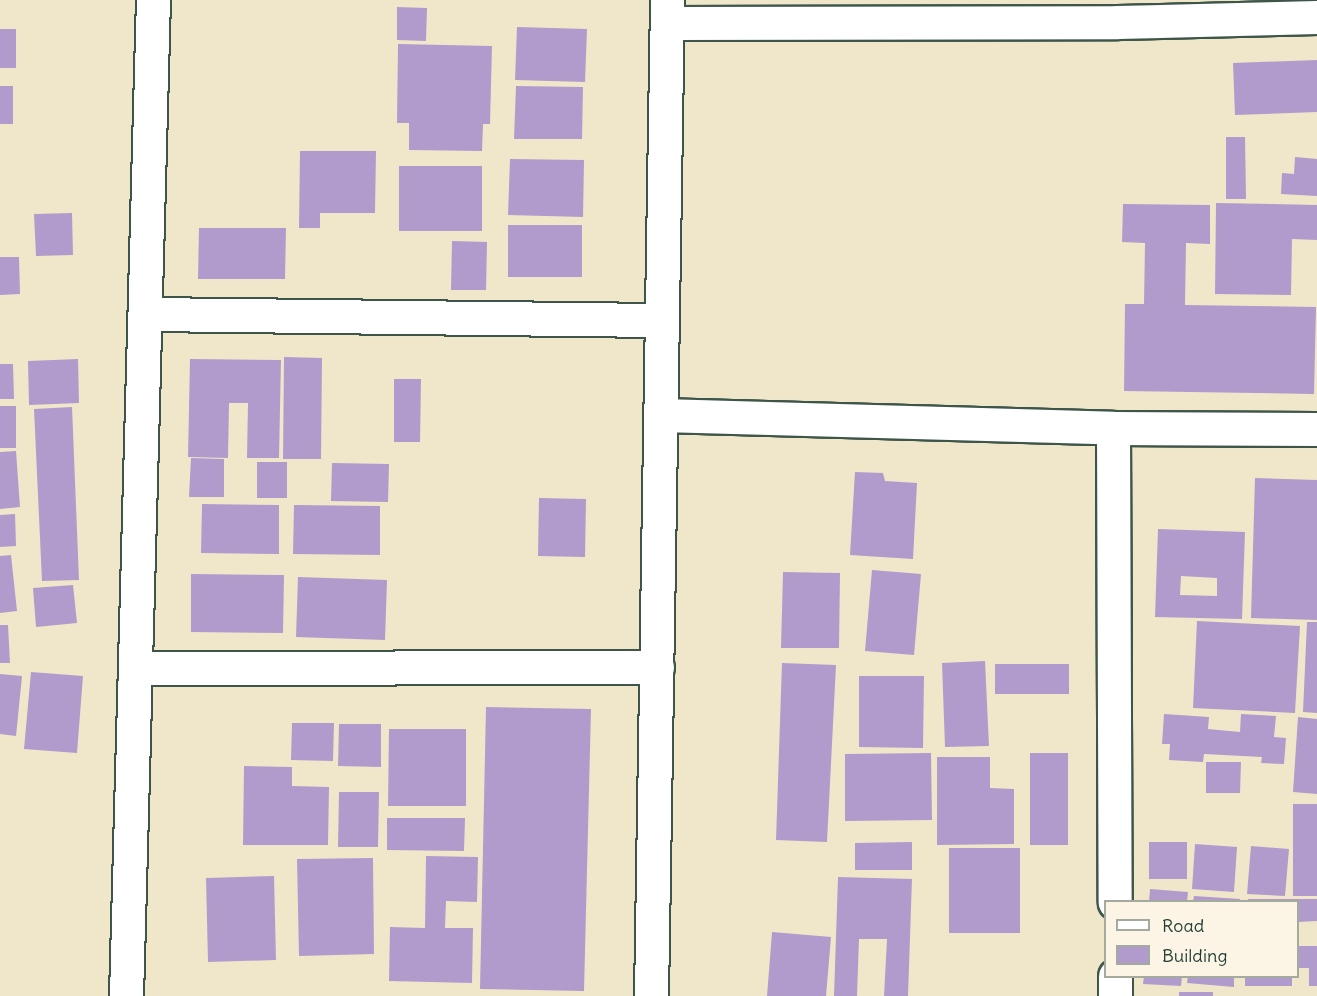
<!DOCTYPE html>
<html>
<head>
<meta charset="utf-8">
<style>
  body { margin:0 }
  #map { position:relative; width:1317px; height:996px; overflow:hidden; background:#f0e7ca; font-family:Delius,sans-serif }
  div>[style] { position:absolute }
  [style*='--x'] { left:calc(var(--x)*1px); top:calc(var(--y)*1px); width:calc(var(--w)*1px); rotate:calc(var(--a)*1deg) }
  .building>* { inset:0; background:#b09bcc }
  .roads { filter:drop-shadow(2px 0 #3e564a) drop-shadow(-2px 0 #3e564a) drop-shadow(0 2px #3e564a) drop-shadow(0 -2px #3e564a) }
  .minor>* { height:33px; margin:-16.5px; padding:0 16.5px; transform-origin:16.5px; border-radius:16.5px; background:#fff }
  span { translate:-50% -50%; white-space:nowrap; text-align:center; line-height:1.15; -webkit-text-stroke:6px #fcf5e5; paint-order:stroke }
  .legend { position:absolute; left:1104px; top:900px; width:195px; height:78px; box-sizing:border-box; background:#fcf5e5; border:2px solid #a4ab9e; margin:0; padding:8px 10px; list-style:none; font-size:18px; color:#1f3d34 }
  .legend li { display:flex; align-items:center; gap:12px; height:30px }
  .legend b { width:30px; border:2px solid #a4ab9e }
</style>
</head>
<body>
<div id="map">
  <div class="building">
    <div style="clip-path:polygon(397px 7px,427px 8px,426px 41px,397px 40px)"></div>
    <div style="clip-path:polygon(517px 27px,587px 29px,585px 82px,515px 80px)"></div>
    <div style="clip-path:polygon(0 29px,16px 29px,16px 68px,0 68px)"></div>
    <div style="clip-path:polygon(398px 44px,492px 46px,490px 124px,483px 124px,482px 151px,409px 150px,409px 123px,397px 123px)"></div>
    <div style="clip-path:polygon(1317px 60px,1317px 112px,1235px 115px,1233px 63px)"></div>
    <div style="clip-path:polygon(0 86px,13px 86px,13px 124px,0 124px)"></div>
    <div style="clip-path:polygon(516px 86px,583px 87px,582px 139px,514px 139px)"></div>
    <div style="clip-path:polygon(1226px 137px,1245px 137px,1246px 199px,1226px 199px)"></div>
    <div style="clip-path:polygon(300px 151px,376px 151px,375px 213px,320px 213px,320px 228px,299px 228px)"></div>
    <div style="clip-path:polygon(1295px 157px,1317px 159px,1317px 196px,1281px 194px,1282px 173px,1294px 174px)"></div>
    <div style="clip-path:polygon(510px 159px,584px 160px,583px 217px,508px 215px)"></div>
    <div style="clip-path:polygon(399px 166px,482px 166px,482px 231px,399px 231px)"></div>
    <div style="clip-path:polygon(1216px 203px,1317px 205px,1317px 240px,1292px 239px,1291px 295px,1215px 294px)"></div>
    <div style="clip-path:polygon(1123px 204px,1210px 205px,1210px 244px,1186px 243px,1185px 305px,1316px 307px,1314px 394px,1124px 391px,1125px 304px,1144px 304px,1145px 243px,1122px 242px)"></div>
    <div style="clip-path:polygon(72px 213px,73px 255px,36px 256px,34px 214px)"></div>
    <div style="clip-path:polygon(508px 225px,582px 225px,582px 277px,508px 277px)"></div>
    <div style="clip-path:polygon(199px 228px,286px 228px,285px 279px,198px 279px)"></div>
    <div style="clip-path:polygon(452px 241px,487px 242px,486px 290px,451px 290px)"></div>
    <div style="clip-path:polygon(0 257px,19px 257px,20px 294px,0 295px)"></div>
    <div style="clip-path:polygon(284px 357px,322px 358px,321px 459px,283px 459px)"></div>
    <div style="clip-path:polygon(78px 359px,79px 403px,29px 405px,28px 361px)"></div>
    <div style="clip-path:polygon(190px 359px,281px 360px,279px 458px,247px 458px,248px 403px,229px 403px,228px 458px,188px 457px)"></div>
    <div style="clip-path:polygon(0 364px,13px 364px,14px 399px,0 399px)"></div>
    <div style="clip-path:polygon(394px 379px,421px 379px,420px 442px,394px 442px)"></div>
    <div style="clip-path:polygon(0 406px,16px 406px,16px 448px,0 448px)"></div>
    <div style="clip-path:polygon(72px 407px,79px 580px,42px 581px,34px 409px)"></div>
    <div style="clip-path:polygon(16px 451px,20px 507px,0 509px,0 452px)"></div>
    <div style="clip-path:polygon(191px 458px,224px 459px,224px 497px,189px 497px)"></div>
    <div style="clip-path:polygon(257px 462px,287px 462px,287px 498px,257px 498px)"></div>
    <div style="clip-path:polygon(332px 463px,389px 464px,388px 502px,331px 501px)"></div>
    <div style="clip-path:polygon(855px 472px,883px 473px,885px 481px,917px 483px,913px 559px,850px 555px)"></div>
    <div style="clip-path:polygon(1255px 478px,1317px 480px,1317px 620px,1251px 618px)"></div>
    <div style="clip-path:polygon(539px 498px,586px 499px,585px 557px,538px 556px)"></div>
    <div style="clip-path:polygon(202px 504px,279px 505px,279px 554px,201px 553px)"></div>
    <div style="clip-path:polygon(294px 505px,380px 506px,380px 555px,293px 554px)"></div>
    <div style="clip-path:polygon(15px 514px,16px 546px,0 547px,0 515px)"></div>
    <div style="clip-path:polygon(evenodd,1158px 529px,1245px 532px,1242px 619px,1155px 617px,1158px 529px,1181px 576px,1217px 578px,1217px 596px,1180px 595px,1181px 576px)"></div>
    <div style="clip-path:polygon(11px 555px,17px 611px,0 613px,0 556px)"></div>
    <div style="clip-path:polygon(872px 570px,921px 574px,914px 655px,865px 651px)"></div>
    <div style="clip-path:polygon(783px 572px,840px 573px,839px 648px,781px 648px)"></div>
    <div style="clip-path:polygon(191px 574px,284px 575px,283px 633px,191px 632px)"></div>
    <div style="clip-path:polygon(298px 577px,387px 580px,385px 640px,296px 637px)"></div>
    <div style="clip-path:polygon(73px 585px,77px 623px,36px 627px,33px 588px)"></div>
    <div style="clip-path:polygon(1197px 621px,1300px 626px,1295px 713px,1193px 708px)"></div>
    <div style="clip-path:polygon(1307px 622px,1317px 622px,1317px 713px,1303px 712px)"></div>
    <div style="clip-path:polygon(0 625px,8px 625px,10px 663px,0 663px)"></div>
    <div style="clip-path:polygon(985px 661px,989px 746px,945px 747px,942px 663px)"></div>
    <div style="clip-path:polygon(782px 663px,836px 665px,827px 842px,776px 840px)"></div>
    <div style="clip-path:polygon(995px 664px,1069px 664px,1069px 694px,995px 694px)"></div>
    <div style="clip-path:polygon(31px 672px,83px 676px,77px 753px,24px 749px)"></div>
    <div style="clip-path:polygon(0 674px,22px 676px,16px 736px,0 734px)"></div>
    <div style="clip-path:polygon(859px 676px,924px 676px,923px 748px,859px 747px)"></div>
    <div style="clip-path:polygon(486px 707px,591px 709px,584px 991px,480px 989px)"></div>
    <div style="clip-path:polygon(1164px 714px,1209px 717px,1208px 729px,1240px 732px,1241px 714px,1276px 716px,1274px 737px,1286px 738px,1284px 764px,1261px 763px,1262px 757px,1204px 754px,1203px 762px,1169px 760px,1170px 744px,1162px 744px)"></div>
    <div style="clip-path:polygon(1298px 717px,1317px 719px,1317px 794px,1293px 792px)"></div>
    <div style="clip-path:polygon(292px 723px,334px 723px,333px 761px,291px 760px)"></div>
    <div style="clip-path:polygon(339px 724px,381px 724px,381px 767px,338px 766px)"></div>
    <div style="clip-path:polygon(389px 729px,466px 729px,466px 806px,388px 806px)"></div>
    <div style="clip-path:polygon(931px 753px,932px 820px,845px 821px,845px 754px)"></div>
    <div style="clip-path:polygon(1030px 753px,1068px 753px,1068px 845px,1030px 845px)"></div>
    <div style="clip-path:polygon(937px 757px,990px 757px,990px 788px,1014px 789px,1014px 844px,937px 845px)"></div>
    <div style="clip-path:polygon(1206px 762px,1241px 762px,1240px 793px,1206px 793px)"></div>
    <div style="clip-path:polygon(244px 766px,292px 767px,292px 786px,329px 787px,328px 845px,243px 845px)"></div>
    <div style="clip-path:polygon(339px 792px,379px 792px,378px 847px,338px 847px)"></div>
    <div style="clip-path:polygon(1293px 804px,1317px 804px,1317px 896px,1293px 896px)"></div>
    <div style="clip-path:polygon(387px 818px,465px 818px,464px 851px,387px 850px)"></div>
    <div style="clip-path:polygon(912px 842px,912px 870px,855px 870px,855px 843px)"></div>
    <div style="clip-path:polygon(1149px 842px,1187px 842px,1187px 879px,1149px 879px)"></div>
    <div style="clip-path:polygon(1195px 844px,1237px 847px,1234px 892px,1192px 889px)"></div>
    <div style="clip-path:polygon(1251px 846px,1289px 849px,1285px 896px,1247px 894px)"></div>
    <div style="clip-path:polygon(949px 848px,1020px 848px,1020px 933px,949px 933px)"></div>
    <div style="clip-path:polygon(426px 856px,478px 857px,477px 902px,446px 901px,445px 928px,473px 928px,472px 983px,389px 981px,390px 927px,425px 928px)"></div>
    <div style="clip-path:polygon(373px 858px,374px 954px,299px 956px,297px 859px)"></div>
    <div style="clip-path:polygon(274px 876px,276px 960px,208px 962px,206px 878px)"></div>
    <div style="clip-path:polygon(838px 877px,912px 879px,908px 996px,884px 996px,887px 939px,859px 939px,857px 996px,834px 996px)"></div>
    <div style="clip-path:polygon(1150px 889px,1188px 892px,1187px 902px,1149px 902px)"></div>
    <div style="clip-path:polygon(1194px 896px,1240px 899px,1240px 902px,1193px 902px)"></div>
    <div style="clip-path:polygon(1248px 899px,1317px 899px,1317px 921px,1298px 922px,1298px 902px,1248px 902px)"></div>
    <div style="clip-path:polygon(772px 932px,831px 937px,826px 996px,767px 996px)"></div>
    <div style="clip-path:polygon(1298px 946px,1317px 946px,1317px 986px,1309px 986px,1309px 968px,1298px 968px)"></div>
    <div style="clip-path:polygon(1144px 976px,1182px 976px,1181px 986px,1143px 984px)"></div>
    <div style="clip-path:polygon(1188px 976px,1234px 976px,1234px 987px,1187px 983px)"></div>
    <div style="clip-path:polygon(1245px 976px,1292px 976px,1292px 986px,1245px 986px)"></div>
    <div style="clip-path:polygon(1179px 992px,1213px 992px,1213px 996px,1179px 996px)"></div>
  </div>
  <div class="roads">
    <div class="minor">
      <div style="--x:667;--y:23;--w:450;--a:-0.1"></div>
      <div style="--x:1117;--y:22;--w:200;--a:-1.4"></div>
      <div style="--x:146;--y:314;--w:516;--a:0.67"></div>
      <div style="--x:661;--y:415;--w:452;--a:1.6"></div>
      <div style="--x:1113;--y:428;--w:204;--a:0.3"></div>
      <div style="--x:1113;--y:428;--w:474;--a:89.8"></div>
      <div style="--x:135;--y:668;--w:522;--a:-0.11"></div>
      <div style="--x:1115;--y:976;--w:20;--a:90"></div>
      <div style="--x:126;--y:996;--w:996;--a:-88.45"></div>
      <div style="--x:651;--y:996;--w:996;--a:-89.08"></div>
    </div>
  </div>
  <ul class="legend">
  <li><b style="height:8px;background:#fff"></b>Road</li>
  <li><b style="height:16px;background:#b09bcc"></b>Building</li>
  </ul>
</div>
</body>
</html>
